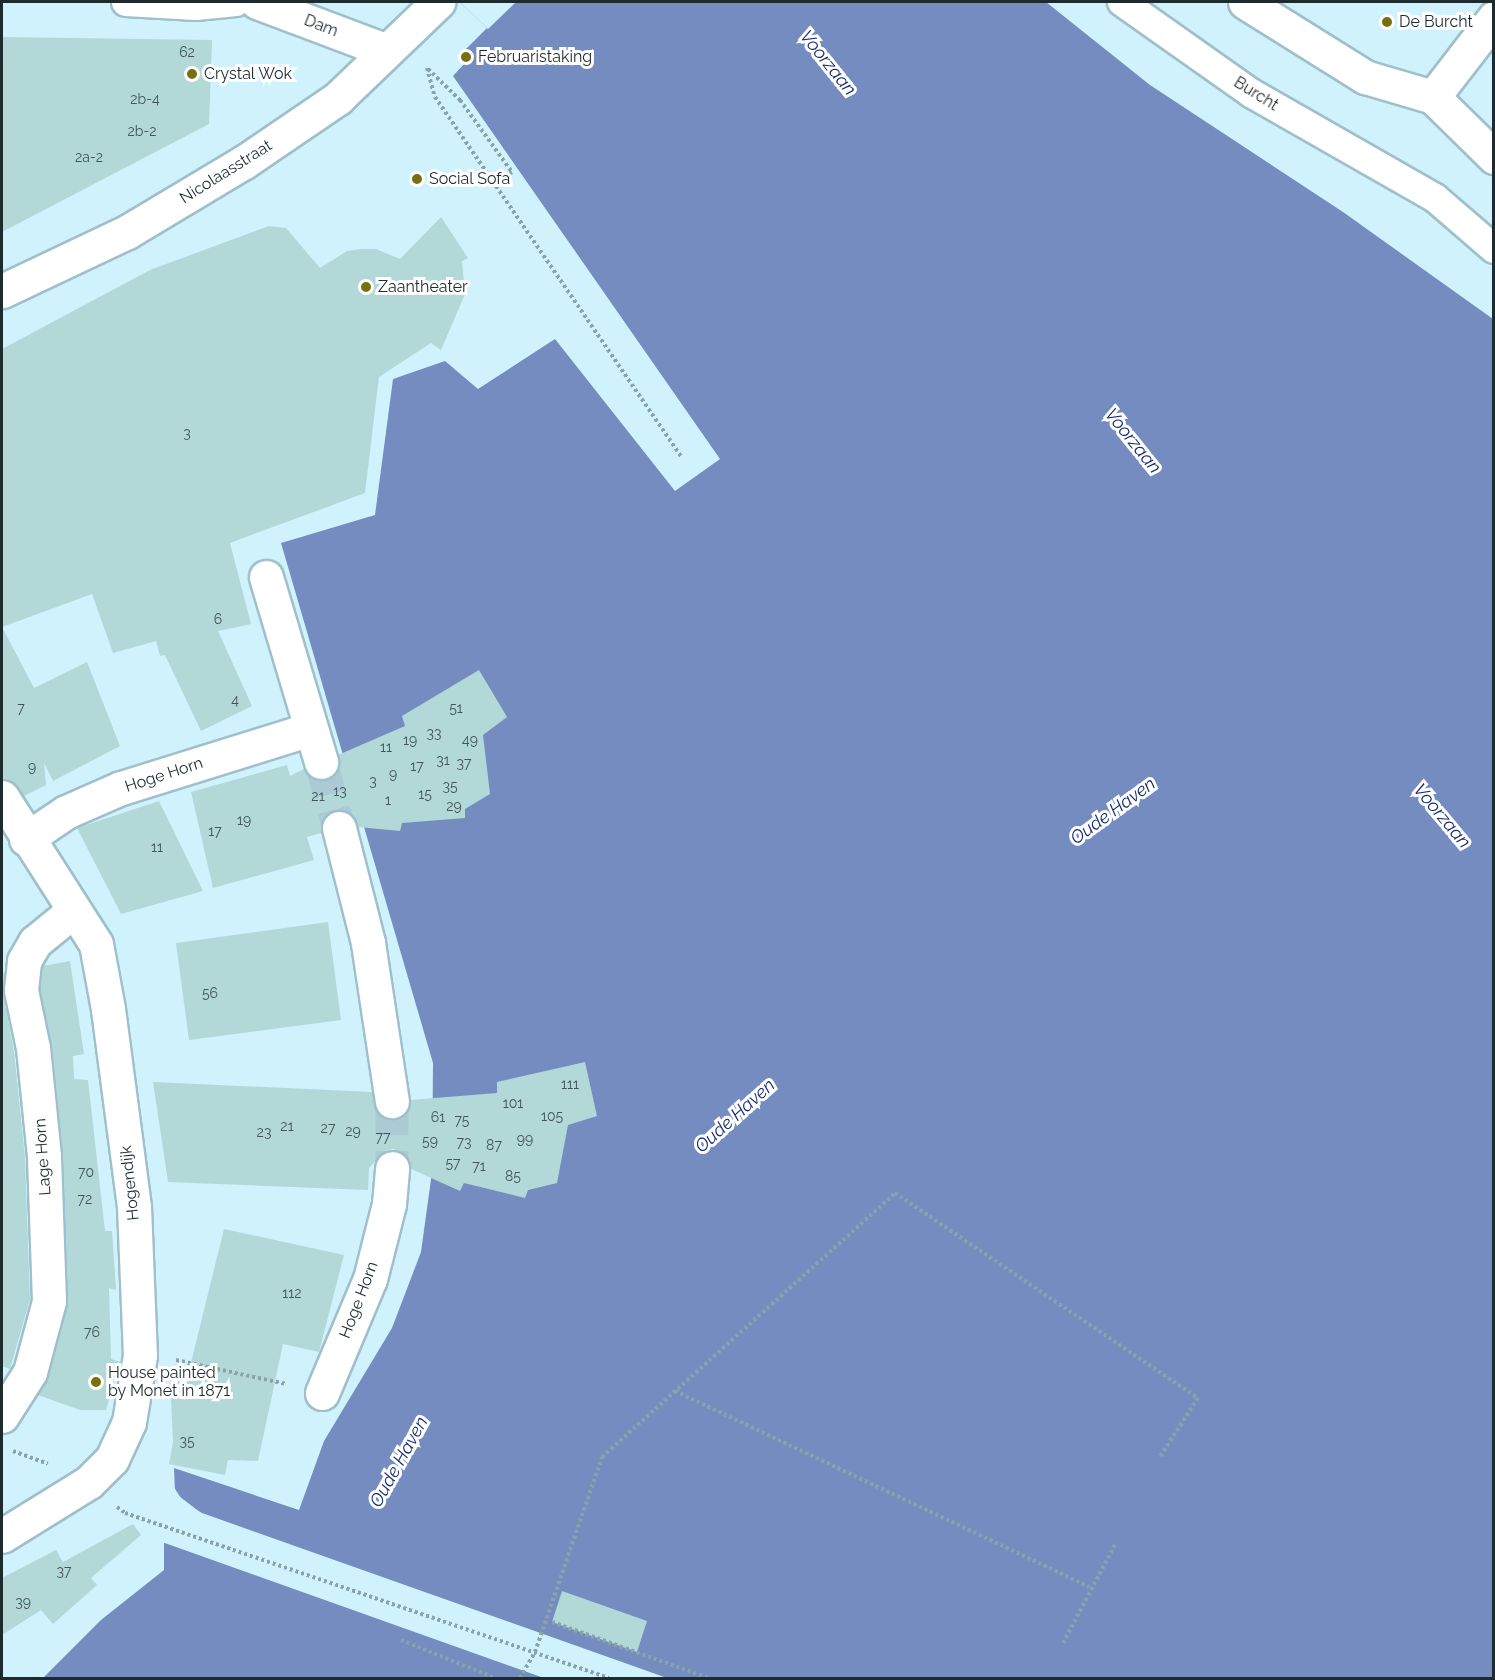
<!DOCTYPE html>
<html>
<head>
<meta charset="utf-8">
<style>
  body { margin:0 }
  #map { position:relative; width:1495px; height:1680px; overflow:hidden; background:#d0f2fd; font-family:Raleway,sans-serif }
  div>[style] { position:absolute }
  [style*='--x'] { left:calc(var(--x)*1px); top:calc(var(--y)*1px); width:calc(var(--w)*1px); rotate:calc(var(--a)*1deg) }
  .water>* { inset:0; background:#758cc0 }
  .pier>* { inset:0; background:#d0f2fd }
  .building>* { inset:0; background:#b3d8d8 }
  .minor-tunnel>* { height:33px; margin-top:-16.5px; transform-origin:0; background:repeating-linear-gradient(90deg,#accad4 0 33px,transparent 0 49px) }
  .path>* { height:4px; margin-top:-2px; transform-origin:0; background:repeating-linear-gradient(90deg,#89a3ab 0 3px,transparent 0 6px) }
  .roads { filter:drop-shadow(2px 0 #9fc0cb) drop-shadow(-2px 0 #9fc0cb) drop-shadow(0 2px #9fc0cb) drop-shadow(0 -2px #9fc0cb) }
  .pedestrian>* { height:28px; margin:-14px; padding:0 14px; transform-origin:14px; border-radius:14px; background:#fff }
  .minor>* { height:33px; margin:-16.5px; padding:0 16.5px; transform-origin:16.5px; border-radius:16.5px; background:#fff }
  .dots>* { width:16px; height:16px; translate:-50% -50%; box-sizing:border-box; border:3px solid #fff; border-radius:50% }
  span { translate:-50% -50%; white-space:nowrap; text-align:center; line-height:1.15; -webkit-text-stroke:6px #fff; paint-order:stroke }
  .number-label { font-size:14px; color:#425658 }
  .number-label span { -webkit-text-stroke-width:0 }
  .poi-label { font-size:16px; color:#1d2a2e }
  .left { translate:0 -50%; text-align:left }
  .street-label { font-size:16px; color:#1d2a2e }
  .water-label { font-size:18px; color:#172e6d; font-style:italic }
  .frame { position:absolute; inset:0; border:3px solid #1d2a2e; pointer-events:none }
</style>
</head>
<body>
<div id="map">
  <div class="water">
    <div style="clip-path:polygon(413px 2px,460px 2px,488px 29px,516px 2px,1046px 2px,1150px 85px,1343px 212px,1493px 319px,1493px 1678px,43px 1678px,101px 1620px,164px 1570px,164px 1543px,201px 1513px,175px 1493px,174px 1468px,299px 1510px,324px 1441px,392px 1328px,421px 1252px,432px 1172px,433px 1063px,281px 543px,375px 515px,393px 379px,445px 361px,478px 389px,555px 339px,675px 491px,720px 459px,453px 76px,465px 63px,464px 52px)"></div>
  </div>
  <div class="pier">
    <div style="clip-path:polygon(411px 2px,460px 2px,487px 28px,462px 53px)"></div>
    <div style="clip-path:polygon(170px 1481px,184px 1503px,202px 1513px,667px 1678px,544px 1678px,162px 1542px,196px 1513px,173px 1495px)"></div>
  </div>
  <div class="building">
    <div style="clip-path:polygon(2px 37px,212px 40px,209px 124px,2px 232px)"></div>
    <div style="clip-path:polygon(441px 217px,468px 258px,462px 261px,465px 294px,441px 350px,431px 343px,379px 377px,365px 493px,230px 543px,251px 624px,218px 631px,252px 706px,201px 731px,165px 655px,160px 656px,156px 641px,113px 653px,92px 594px,2px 627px,34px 688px,87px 662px,120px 746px,53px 781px,44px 763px,46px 785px,24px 796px,11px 781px,2px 778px,2px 349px,150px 270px,269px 226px,286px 228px,320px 268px,347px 251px,361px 249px,376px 249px,400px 259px)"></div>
    <div style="clip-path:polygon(479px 670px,507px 717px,483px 735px,490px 794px,465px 809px,465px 818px,402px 823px,400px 831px,358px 827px,352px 815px,334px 810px,321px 822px,321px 833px,307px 837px,314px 860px,213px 888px,191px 792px,287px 765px,290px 776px,304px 769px,316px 780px,327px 780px,339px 767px,338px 755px,405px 726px,402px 716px)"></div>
    <div style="clip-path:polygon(159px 801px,203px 891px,121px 914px,77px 828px)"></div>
    <div style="clip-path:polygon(328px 922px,341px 1020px,189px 1040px,176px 943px)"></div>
    <div style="clip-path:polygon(70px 961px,84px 1054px,73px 1056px,74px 1079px,88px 1080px,105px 1231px,112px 1231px,116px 1290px,109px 1288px,111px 1359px,120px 1362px,106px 1410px,80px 1410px,38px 1395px,48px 1377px,68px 1300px,63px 1154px,52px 1046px,40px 989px,43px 966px)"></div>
    <div style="clip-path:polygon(4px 973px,3px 993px,14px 1051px,25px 1157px,30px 1299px,10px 1369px,2px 1366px,2px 974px)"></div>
    <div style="clip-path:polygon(585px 1062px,597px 1116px,568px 1125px,557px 1183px,528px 1190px,525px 1198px,464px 1183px,460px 1191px,411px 1169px,403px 1153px,393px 1149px,384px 1151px,369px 1168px,368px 1190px,168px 1182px,153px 1082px,372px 1092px,378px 1113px,394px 1120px,404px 1115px,410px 1100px,497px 1093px,497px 1082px)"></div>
    <div style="clip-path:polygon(224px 1229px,344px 1255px,319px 1352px,283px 1344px,258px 1461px,228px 1460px,225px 1475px,169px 1464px,173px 1442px,170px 1379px,186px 1383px)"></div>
    <div style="clip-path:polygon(133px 1524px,141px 1535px,91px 1578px,97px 1585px,53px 1624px,41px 1610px,2px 1635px,2px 1578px,56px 1550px,63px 1562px)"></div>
    <div style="clip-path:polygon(562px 1591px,647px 1621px,637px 1652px,552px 1622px)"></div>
  </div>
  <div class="minor-tunnel">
    <div style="--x:321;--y:762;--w:68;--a:74.7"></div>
    <div style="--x:392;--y:1101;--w:67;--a:90"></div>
  </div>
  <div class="path">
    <div style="--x:427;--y:68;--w:30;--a:75"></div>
    <div style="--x:435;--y:97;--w:437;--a:55.6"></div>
    <div style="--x:428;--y:69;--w:45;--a:44.1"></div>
    <div style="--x:460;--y:100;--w:89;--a:54.2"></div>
    <div style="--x:512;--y:172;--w:19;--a:145"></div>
    <div style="--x:176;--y:1360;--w:113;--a:12.3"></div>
    <div style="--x:675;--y:1391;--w:458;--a:25.3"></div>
    <div style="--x:13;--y:1451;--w:37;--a:20"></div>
    <div style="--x:117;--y:1507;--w:10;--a:37"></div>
    <div style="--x:125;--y:1513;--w:511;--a:18.82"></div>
    <div style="--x:552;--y:1622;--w:166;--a:19.7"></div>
    <div style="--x:401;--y:1640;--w:101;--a:22"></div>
    <div style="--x:1063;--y:1643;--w:113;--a:-62.1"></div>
    <div style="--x:520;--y:1678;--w:30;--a:-60"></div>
    <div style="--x:535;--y:1652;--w:206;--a:-71"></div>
    <div style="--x:602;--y:1457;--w:394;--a:-42"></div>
    <div style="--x:895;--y:1193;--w:366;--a:34.1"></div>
    <div style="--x:1198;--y:1398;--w:72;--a:123"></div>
  </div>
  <div class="roads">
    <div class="pedestrian">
      <div style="--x:126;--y:2;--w:70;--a:3.3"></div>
      <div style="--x:196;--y:6;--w:40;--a:-5.7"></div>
      <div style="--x:1122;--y:2;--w:158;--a:35.2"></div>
      <div style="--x:1251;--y:93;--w:212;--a:29.7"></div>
      <div style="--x:1435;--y:198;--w:78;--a:40.8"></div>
    </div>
    <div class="minor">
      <div style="--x:257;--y:2;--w:137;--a:20.6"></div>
      <div style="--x:1245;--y:2;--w:142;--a:32"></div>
      <div style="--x:1365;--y:77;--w:71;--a:16.4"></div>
      <div style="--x:1433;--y:97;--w:86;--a:44.5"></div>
      <div style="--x:1433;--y:97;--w:100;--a:-52.3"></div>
      <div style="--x:2;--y:291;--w:138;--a:-25.3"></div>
      <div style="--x:127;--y:232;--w:136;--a:-30.9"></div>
      <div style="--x:244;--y:162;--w:114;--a:-34.2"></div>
      <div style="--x:338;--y:98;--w:139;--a:-43.8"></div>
      <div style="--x:266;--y:577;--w:193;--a:73.4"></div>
      <div style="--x:2;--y:797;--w:174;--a:57.4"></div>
      <div style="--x:96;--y:944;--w:66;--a:79.5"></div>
      <div style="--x:108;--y:1009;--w:200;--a:82.5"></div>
      <div style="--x:134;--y:1207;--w:148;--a:87.7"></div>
      <div style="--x:140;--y:1355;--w:68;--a:99.3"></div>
      <div style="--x:129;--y:1422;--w:41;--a:114.7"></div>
      <div style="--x:112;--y:1459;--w:33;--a:135"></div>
      <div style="--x:89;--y:1482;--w:102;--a:148.2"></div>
      <div style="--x:339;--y:828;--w:119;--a:75.8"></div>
      <div style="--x:368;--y:943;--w:160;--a:81.4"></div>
      <div style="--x:26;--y:839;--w:48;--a:-34"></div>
      <div style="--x:66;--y:812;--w:60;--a:-23.6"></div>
      <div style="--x:121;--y:788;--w:198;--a:-17.3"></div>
      <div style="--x:322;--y:1393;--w:124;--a:-67.2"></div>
      <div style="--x:370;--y:1279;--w:77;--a:-75.8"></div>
      <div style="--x:389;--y:1204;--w:36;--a:-85"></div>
      <div style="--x:2;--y:1416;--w:52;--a:-57.5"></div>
      <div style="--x:30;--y:1372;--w:73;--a:-75"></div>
      <div style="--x:49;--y:1301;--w:145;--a:-92"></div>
      <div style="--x:44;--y:1156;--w:109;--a:-95.8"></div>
      <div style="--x:33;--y:1048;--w:59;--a:-101.7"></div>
      <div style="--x:21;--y:990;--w:29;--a:-84"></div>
      <div style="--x:24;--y:961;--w:22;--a:-60"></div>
      <div style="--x:35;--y:942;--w:49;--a:-39.2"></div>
    </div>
  </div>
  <div class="dots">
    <div style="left:1387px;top:22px;background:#777011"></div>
    <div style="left:466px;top:57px;background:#777011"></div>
    <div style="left:192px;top:74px;background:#777011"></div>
    <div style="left:417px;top:179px;background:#777011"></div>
    <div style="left:366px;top:287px;background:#777011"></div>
    <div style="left:96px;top:1382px;background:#777011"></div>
  </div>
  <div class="number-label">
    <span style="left:187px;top:52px">62</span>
    <span style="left:145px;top:99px">2b-4</span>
    <span style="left:142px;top:131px">2b-2</span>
    <span style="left:89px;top:157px">2a-2</span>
    <span style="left:187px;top:433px">3</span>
    <span style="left:218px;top:619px">6</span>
    <span style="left:235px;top:700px">4</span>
    <span style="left:21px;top:708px">7</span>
    <span style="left:456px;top:708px">51</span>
    <span style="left:434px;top:733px">33</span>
    <span style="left:410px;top:740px">19</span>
    <span style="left:470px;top:740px">49</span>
    <span style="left:386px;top:747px">11</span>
    <span style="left:443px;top:760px">31</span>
    <span style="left:464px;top:763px">37</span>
    <span style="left:417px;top:766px">17</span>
    <span style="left:32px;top:767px">9</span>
    <span style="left:393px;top:774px">9</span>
    <span style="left:373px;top:781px">3</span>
    <span style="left:450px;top:786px">35</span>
    <span style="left:340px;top:791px">13</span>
    <span style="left:425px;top:794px">15</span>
    <span style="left:318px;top:796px">21</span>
    <span style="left:388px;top:800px">1</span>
    <span style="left:454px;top:806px">29</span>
    <span style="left:244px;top:820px">19</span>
    <span style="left:215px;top:831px">17</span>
    <span style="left:157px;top:847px">11</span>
    <span style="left:210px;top:993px">56</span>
    <span style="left:570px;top:1084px">111</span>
    <span style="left:513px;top:1103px">101</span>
    <span style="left:552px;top:1116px">105</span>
    <span style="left:438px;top:1117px">61</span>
    <span style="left:462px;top:1120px">75</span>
    <span style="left:287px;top:1126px">21</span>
    <span style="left:328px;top:1128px">27</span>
    <span style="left:353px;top:1131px">29</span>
    <span style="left:264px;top:1132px">23</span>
    <span style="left:383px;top:1137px">77</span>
    <span style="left:525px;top:1139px">99</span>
    <span style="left:430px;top:1141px">59</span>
    <span style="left:464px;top:1142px">73</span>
    <span style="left:494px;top:1145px">87</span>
    <span style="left:453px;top:1163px">57</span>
    <span style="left:479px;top:1166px">71</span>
    <span style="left:86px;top:1172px">70</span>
    <span style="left:513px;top:1176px">85</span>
    <span style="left:85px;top:1199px">72</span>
    <span style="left:292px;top:1293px">112</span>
    <span style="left:92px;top:1332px">76</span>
    <span style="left:187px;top:1441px">35</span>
    <span style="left:64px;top:1571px">37</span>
    <span style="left:23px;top:1602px">39</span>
  </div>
  <div class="poi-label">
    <span class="left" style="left:1399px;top:22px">De Burcht</span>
    <span class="left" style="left:478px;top:57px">Februaristaking</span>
    <span class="left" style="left:204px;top:74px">Crystal Wok</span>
    <span class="left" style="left:429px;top:179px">Social Sofa</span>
    <span class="left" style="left:378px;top:287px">Zaantheater</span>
    <span class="left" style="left:108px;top:1382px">House painted<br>by Monet in 1871</span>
  </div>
  <div class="street-label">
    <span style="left:321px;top:26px;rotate:21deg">Dam</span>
    <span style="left:1256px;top:94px;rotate:32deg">Burcht</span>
    <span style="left:226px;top:172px;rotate:-32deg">Nicolaasstraat</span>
    <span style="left:164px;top:775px;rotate:-18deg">Hoge Horn</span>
    <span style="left:43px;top:1157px;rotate:-94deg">Lage Horn</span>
    <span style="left:130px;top:1183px;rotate:-96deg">Hogendijk</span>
    <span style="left:359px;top:1300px;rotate:-69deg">Hoge Horn</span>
  </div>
  <div class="water-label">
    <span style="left:828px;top:63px;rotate:51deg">Voorzaan</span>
    <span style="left:1133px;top:441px;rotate:51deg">Voorzaan</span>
    <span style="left:1113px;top:811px;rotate:-36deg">Oude Haven</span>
    <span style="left:1442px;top:816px;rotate:50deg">Voorzaan</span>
    <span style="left:735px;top:1116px;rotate:-42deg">Oude Haven</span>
    <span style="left:399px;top:1462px;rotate:-61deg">Oude Haven</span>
  </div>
  <div class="frame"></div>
</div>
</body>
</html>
